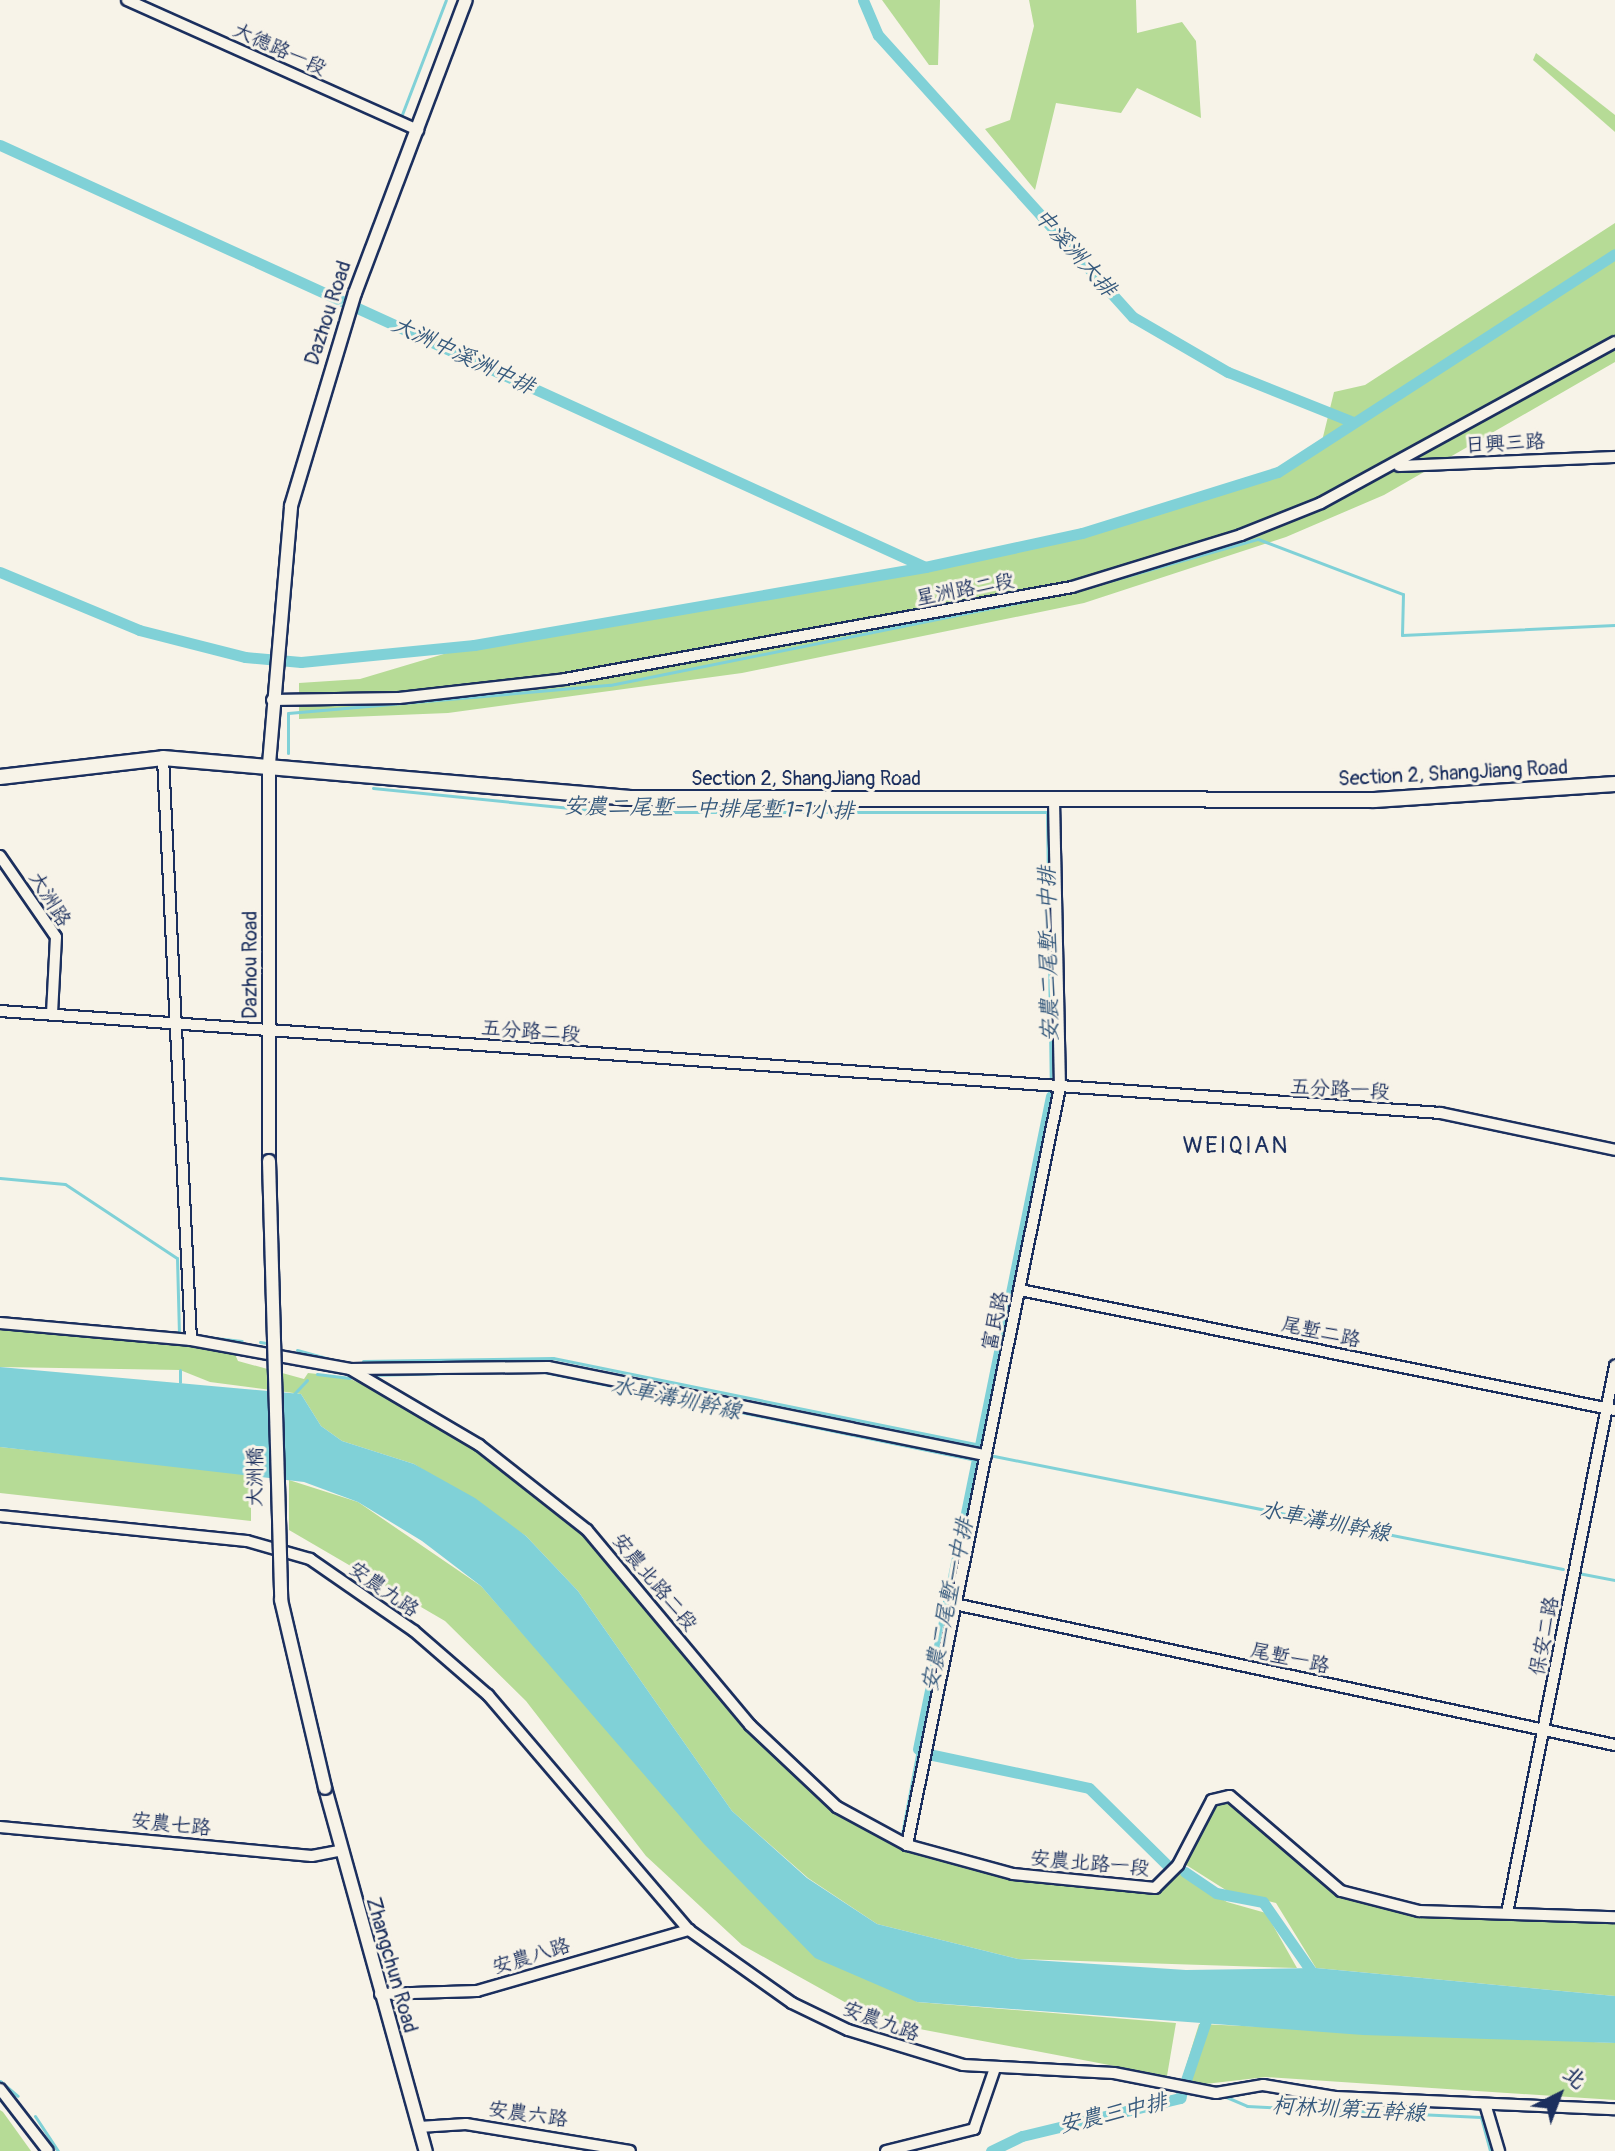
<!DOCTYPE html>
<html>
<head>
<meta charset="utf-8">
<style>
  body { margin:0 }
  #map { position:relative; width:1615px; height:2151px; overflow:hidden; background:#f7f3e8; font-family:Pangolin,"LXGW WenKai TC",sans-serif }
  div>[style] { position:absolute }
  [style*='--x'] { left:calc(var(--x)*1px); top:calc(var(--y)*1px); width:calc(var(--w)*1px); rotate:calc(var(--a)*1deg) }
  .green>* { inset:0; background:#b6db96 }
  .water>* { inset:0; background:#80d1d7 }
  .stream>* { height:3px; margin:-1.5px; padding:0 1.5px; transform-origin:1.5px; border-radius:1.5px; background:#80d1d7 }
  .canal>* { height:11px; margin:-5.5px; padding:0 5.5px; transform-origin:5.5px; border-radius:5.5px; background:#80d1d7 }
  .roads { filter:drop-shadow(2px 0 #1b2f5e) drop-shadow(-2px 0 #1b2f5e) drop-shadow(0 2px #1b2f5e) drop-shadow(0 -2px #1b2f5e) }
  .minor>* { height:10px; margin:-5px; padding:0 5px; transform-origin:5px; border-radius:5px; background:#f7f3e8 }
  .tertiary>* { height:12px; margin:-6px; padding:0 6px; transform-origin:6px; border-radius:6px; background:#f7f3e8 }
  .secondary>* { height:14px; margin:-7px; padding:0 7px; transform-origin:7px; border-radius:7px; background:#f7f3e8 }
  .bridges { filter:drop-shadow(2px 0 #1b2f5e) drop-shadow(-2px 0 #1b2f5e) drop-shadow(0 2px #1b2f5e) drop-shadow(0 -2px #1b2f5e) }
  .tertiary-bridge>* { height:12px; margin:-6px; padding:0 6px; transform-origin:6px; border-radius:6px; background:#f7f3e8 }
  span { translate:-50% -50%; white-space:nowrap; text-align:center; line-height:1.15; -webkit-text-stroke:6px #f7f3e8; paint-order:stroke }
  .street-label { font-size:20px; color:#1b2f5e }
  .water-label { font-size:22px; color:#34587c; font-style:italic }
  .quarter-label { font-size:24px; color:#1b2f5e; letter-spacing:2px }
  .north { position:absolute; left:1519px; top:2055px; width:80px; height:80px; -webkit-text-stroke:6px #f7f3e8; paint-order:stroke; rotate:42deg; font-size:22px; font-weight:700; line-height:32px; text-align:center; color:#1b2f5e }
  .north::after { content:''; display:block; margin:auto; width:28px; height:36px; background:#1b2f5e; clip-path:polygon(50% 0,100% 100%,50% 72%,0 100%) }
</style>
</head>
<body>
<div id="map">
  <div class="green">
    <div style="clip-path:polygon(882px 0,940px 0,938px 65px,929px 65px)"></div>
    <div style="clip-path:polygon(1029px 0,1136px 0,1137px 33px,1182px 22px,1196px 41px,1201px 118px,1137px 88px,1121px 113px,1056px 103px,1035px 190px,985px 129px,1010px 120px,1034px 26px)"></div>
    <div style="clip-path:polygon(1536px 53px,1615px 115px,1615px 132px,1533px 60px)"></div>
    <div style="clip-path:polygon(1615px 223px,1615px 362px,1384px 495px,1286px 537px,1084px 603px,742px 673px,448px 713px,299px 719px,299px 683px,360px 679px,474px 645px,925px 567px,1082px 533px,1278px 472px,1308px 458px,1322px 441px,1334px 392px,1365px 385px)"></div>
    <div style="clip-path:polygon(0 1330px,233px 1350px,238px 1361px,304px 1379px,308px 1373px,346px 1377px,405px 1404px,479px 1445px,587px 1530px,750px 1725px,837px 1807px,908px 1845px,964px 1864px,1155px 1888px,1174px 1870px,1227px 1902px,1266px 1913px,1297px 1968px,1018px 1959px,877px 1924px,808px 1878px,732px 1811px,578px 1591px,526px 1536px,414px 1464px,342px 1441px,321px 1426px,301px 1394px,210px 1382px,180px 1370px,0 1367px)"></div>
    <div style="clip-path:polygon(0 1447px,251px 1474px,251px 1521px,0 1493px)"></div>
    <div style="clip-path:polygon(289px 1480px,358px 1502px,481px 1586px,592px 1712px,917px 2002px,1176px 2023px,1167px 2076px,909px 2027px,850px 2005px,742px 1945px,646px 1856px,526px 1701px,445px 1621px,289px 1530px)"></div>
    <div style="clip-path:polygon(1230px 1796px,1341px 1891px,1419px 1911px,1615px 1917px,1615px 1996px,1316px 1968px,1276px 1903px,1229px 1892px,1180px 1861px,1212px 1800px)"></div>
    <div style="clip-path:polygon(1199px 2024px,1615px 2043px,1615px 2100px,1266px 2077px,1205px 2084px,1182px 2079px)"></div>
    <div style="clip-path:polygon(0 2110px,3px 2112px,31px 2151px,0 2151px)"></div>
  </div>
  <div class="water">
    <div style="clip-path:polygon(0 1367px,301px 1394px,321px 1426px,342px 1441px,414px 1464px,475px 1498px,526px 1536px,578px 1591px,732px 1811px,807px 1878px,877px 1924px,1018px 1959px,1186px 1970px,1316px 1968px,1615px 1996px,1615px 2043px,1363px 2035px,917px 2002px,815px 1958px,704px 1844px,481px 1586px,422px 1541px,358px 1502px,304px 1482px,0 1447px)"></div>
  </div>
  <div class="stream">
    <div style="--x:140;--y:0;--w:286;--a:24.1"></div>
    <div style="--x:401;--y:117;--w:125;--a:-69"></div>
    <div style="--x:1081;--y:589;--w:184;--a:-15.8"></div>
    <div style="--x:1258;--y:539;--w:155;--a:20.8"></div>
    <div style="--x:1403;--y:594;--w:41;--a:91.4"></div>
    <div style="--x:1402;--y:635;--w:213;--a:-2.7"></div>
    <div style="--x:288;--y:753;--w:40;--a:-90"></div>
    <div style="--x:288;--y:713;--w:323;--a:-5"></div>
    <div style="--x:610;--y:685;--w:445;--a:-11.4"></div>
    <div style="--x:373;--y:788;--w:236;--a:5.8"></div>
    <div style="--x:608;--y:812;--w:439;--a:0"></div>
    <div style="--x:1047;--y:812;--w:284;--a:89.2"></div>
    <div style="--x:0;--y:1178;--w:65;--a:5.3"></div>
    <div style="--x:65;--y:1184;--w:134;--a:33.5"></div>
    <div style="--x:177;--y:1258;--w:76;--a:88.5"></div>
    <div style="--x:197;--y:1336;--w:45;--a:6.3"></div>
    <div style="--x:260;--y:1342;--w:12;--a:9"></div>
    <div style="--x:297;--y:1350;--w:46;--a:15.3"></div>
    <div style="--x:363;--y:1361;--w:190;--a:-0.9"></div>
    <div style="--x:553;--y:1358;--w:436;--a:11.5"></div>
    <div style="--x:544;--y:1372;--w:441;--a:11.5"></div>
    <div style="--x:317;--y:1374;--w:33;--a:7"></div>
    <div style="--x:372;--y:1375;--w:77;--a:-1.5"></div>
    <div style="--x:180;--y:1382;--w:12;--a:-90"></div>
    <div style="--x:294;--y:1394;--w:19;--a:-47"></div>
    <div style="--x:994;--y:1456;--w:580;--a:11.23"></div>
    <div style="--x:1578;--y:1573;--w:38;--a:11"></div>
    <div style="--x:902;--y:1834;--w:86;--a:-79.3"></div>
    <div style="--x:0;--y:2081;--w:23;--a:40"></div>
    <div style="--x:1224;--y:2096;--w:25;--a:23"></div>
    <div style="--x:1247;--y:2106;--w:234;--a:2.7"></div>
    <div style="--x:1481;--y:2117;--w:35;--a:75"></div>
    <div style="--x:35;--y:2116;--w:42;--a:56.7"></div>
  </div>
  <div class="canal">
    <div style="--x:863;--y:0;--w:38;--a:67"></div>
    <div style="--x:878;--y:35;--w:380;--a:47.9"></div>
    <div style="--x:1133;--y:317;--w:110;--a:30.1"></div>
    <div style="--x:1228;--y:372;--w:135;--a:21.8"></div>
    <div style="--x:0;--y:145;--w:1017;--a:24.52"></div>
    <div style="--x:0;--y:572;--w:151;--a:22.6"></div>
    <div style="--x:139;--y:630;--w:109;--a:14.3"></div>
    <div style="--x:245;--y:657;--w:56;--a:5.1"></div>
    <div style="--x:301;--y:662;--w:174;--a:-5.6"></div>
    <div style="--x:474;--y:645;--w:458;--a:-9.8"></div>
    <div style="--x:925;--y:567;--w:161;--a:-12.2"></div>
    <div style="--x:1082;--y:533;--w:205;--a:-17.3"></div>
    <div style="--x:1278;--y:472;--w:401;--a:-32.9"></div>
    <div style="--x:980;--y:1445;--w:356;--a:-78.5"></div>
    <div style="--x:918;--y:1749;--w:295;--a:-78.5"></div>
    <div style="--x:933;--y:1755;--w:159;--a:11.9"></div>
    <div style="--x:1089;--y:1788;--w:111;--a:44.6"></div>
    <div style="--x:1185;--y:1872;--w:37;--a:34"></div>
    <div style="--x:1216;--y:1893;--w:48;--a:10.8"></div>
    <div style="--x:1263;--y:1902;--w:93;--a:55.1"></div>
    <div style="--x:991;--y:2151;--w:34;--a:-26"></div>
    <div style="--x:1022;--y:2136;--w:163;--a:-13.5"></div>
    <div style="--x:1180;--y:2098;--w:91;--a:-71.4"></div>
  </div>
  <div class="roads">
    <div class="minor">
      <div style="--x:127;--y:0;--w:319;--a:24.1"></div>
      <div style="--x:1399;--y:466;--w:216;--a:-2.4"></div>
      <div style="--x:272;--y:700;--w:127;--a:-0.9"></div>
      <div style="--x:399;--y:698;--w:167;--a:-6.5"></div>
      <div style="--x:565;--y:679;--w:515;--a:-10.28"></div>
      <div style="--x:1072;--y:587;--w:177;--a:-17.1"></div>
      <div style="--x:1241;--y:535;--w:86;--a:-21.8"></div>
      <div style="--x:1321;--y:503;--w:335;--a:-28.7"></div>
      <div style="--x:163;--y:758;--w:583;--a:87.25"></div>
      <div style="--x:0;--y:856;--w:98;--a:55.3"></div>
      <div style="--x:56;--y:937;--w:77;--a:93"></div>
      <div style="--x:0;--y:1011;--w:1444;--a:4.05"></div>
      <div style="--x:1440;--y:1113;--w:179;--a:11.9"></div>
      <div style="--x:1020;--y:1290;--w:607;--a:11.4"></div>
      <div style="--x:0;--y:1323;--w:192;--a:5.1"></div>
      <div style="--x:191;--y:1340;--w:162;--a:10.3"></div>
      <div style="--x:350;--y:1369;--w:198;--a:-0.6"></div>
      <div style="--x:548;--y:1367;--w:447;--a:11.4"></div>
      <div style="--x:350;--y:1369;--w:150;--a:30.5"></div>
      <div style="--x:479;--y:1445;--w:137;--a:38.2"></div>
      <div style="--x:587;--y:1530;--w:254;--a:50.1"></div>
      <div style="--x:750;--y:1725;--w:120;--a:43.3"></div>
      <div style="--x:837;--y:1807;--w:80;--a:28.5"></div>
      <div style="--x:907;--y:1845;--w:110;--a:15.3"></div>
      <div style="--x:1013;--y:1874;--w:143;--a:5.6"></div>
      <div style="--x:1155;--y:1888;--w:33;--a:-45"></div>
      <div style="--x:1178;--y:1865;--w:73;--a:-62.4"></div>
      <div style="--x:1212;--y:1800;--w:18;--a:-13"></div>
      <div style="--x:1230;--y:1796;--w:146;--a:40.6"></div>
      <div style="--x:1341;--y:1891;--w:81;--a:14.4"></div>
      <div style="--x:1419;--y:1911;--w:196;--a:1.8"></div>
      <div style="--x:0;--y:1516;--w:248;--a:5.8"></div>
      <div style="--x:247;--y:1541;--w:66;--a:15.9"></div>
      <div style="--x:310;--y:1559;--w:126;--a:34.7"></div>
      <div style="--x:414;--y:1631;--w:98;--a:40.9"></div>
      <div style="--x:488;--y:1695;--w:309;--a:49.5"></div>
      <div style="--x:689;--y:1930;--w:126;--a:35.3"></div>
      <div style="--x:792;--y:2003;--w:62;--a:25.7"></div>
      <div style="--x:848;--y:2030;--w:120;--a:16.9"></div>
      <div style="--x:963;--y:2065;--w:151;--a:3"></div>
      <div style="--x:1114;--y:2073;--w:104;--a:11.1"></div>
      <div style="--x:1216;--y:2093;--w:48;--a:-9.7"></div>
      <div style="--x:1263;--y:2085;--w:73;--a:9.5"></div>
      <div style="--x:1335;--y:2097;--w:280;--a:2.5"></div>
      <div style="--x:959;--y:1605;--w:671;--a:12.05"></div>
      <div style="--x:0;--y:1827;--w:313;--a:5.3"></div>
      <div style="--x:312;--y:1856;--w:26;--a:-11"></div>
      <div style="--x:907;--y:1845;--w:773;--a:-78.59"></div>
      <div style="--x:1060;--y:1087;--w:288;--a:-91.2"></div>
      <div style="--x:1507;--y:1913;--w:558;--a:-78.83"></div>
      <div style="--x:380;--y:1994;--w:97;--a:-1.8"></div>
      <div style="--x:477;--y:1991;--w:221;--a:-16.1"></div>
      <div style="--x:0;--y:2089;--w:78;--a:52.3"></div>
      <div style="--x:1486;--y:2107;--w:46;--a:73.5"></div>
      <div style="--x:419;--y:2127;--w:47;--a:-3.7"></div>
      <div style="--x:466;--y:2124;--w:166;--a:9.3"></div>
      <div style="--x:886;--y:2151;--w:91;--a:-14"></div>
      <div style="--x:974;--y:2129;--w:65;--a:-71"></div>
    </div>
    <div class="tertiary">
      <div style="--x:269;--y:1161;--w:397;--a:-90"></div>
      <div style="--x:269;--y:764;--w:259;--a:-85.1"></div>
      <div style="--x:291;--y:506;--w:222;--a:-73.3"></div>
      <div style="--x:355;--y:293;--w:313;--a:-69.3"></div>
      <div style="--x:325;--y:1788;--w:377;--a:74.5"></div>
    </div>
    <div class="secondary">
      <div style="--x:0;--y:777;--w:164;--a:-6.6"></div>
      <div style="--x:163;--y:758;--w:469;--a:4.9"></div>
      <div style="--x:630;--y:798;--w:744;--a:0.15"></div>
      <div style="--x:1374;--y:800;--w:242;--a:-3.8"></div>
    </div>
  </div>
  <div class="bridges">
    <div class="tertiary-bridge">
      <div style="--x:269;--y:1161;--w:439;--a:88.4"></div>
      <div style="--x:281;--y:1600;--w:193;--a:76.8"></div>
    </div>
  </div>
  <div class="street-label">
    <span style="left:280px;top:49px;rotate:24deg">大德路一段</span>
    <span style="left:328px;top:313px;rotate:-72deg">Dazhou Road</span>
    <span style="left:1505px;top:443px;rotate:-3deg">日興三路</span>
    <span style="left:965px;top:589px;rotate:-11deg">星洲路二段</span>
    <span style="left:1453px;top:773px;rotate:-3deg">Section 2, ShangJiang Road</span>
    <span style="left:806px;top:778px">Section 2, ShangJiang Road</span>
    <span style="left:50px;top:899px;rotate:58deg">大洲路</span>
    <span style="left:250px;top:965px;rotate:-90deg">Dazhou Road</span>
    <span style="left:531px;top:1031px;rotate:4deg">五分路二段</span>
    <span style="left:1340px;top:1089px;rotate:3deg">五分路一段</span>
    <span style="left:995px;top:1321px;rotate:-78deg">富民路</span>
    <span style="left:1321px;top:1332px;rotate:12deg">尾塹二路</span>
    <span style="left:255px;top:1477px;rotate:-90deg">大洲橋</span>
    <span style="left:655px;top:1582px;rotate:50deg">安農北路二段</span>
    <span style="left:384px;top:1589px;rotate:35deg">安農九路</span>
    <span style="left:1544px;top:1636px;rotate:-79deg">保安二路</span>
    <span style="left:1290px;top:1658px;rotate:12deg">尾塹一路</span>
    <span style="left:171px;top:1824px;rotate:6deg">安農七路</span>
    <span style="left:1090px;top:1863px;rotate:5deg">安農北路一段</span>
    <span style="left:531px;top:1956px;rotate:-17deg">安農八路</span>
    <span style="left:392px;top:1965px;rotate:74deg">Zhangchun Road</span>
    <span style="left:881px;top:2021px;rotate:20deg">安農九路</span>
    <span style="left:528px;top:2114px;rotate:8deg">安農六路</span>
  </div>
  <div class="water-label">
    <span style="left:1075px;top:253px;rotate:48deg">中溪洲大排</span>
    <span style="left:463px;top:356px;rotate:25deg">大洲中溪洲中排</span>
    <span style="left:709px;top:809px;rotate:1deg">安農二尾塹一中排尾塹1-1小排</span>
    <span style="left:1049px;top:954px;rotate:-91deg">安農二尾塹一中排</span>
    <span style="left:676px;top:1399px;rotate:12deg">水車溝圳幹線</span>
    <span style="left:1325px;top:1522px;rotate:11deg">水車溝圳幹線</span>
    <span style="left:948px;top:1605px;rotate:-78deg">安農二尾塹一中排</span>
    <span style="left:1349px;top:2110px;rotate:3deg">柯林圳第五幹線</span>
    <span style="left:1113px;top:2114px;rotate:-13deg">安農三中排</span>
  </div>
  <div class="quarter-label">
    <span style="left:1236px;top:1146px">WEIQIAN</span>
  </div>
  <div class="north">北</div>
</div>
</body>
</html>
